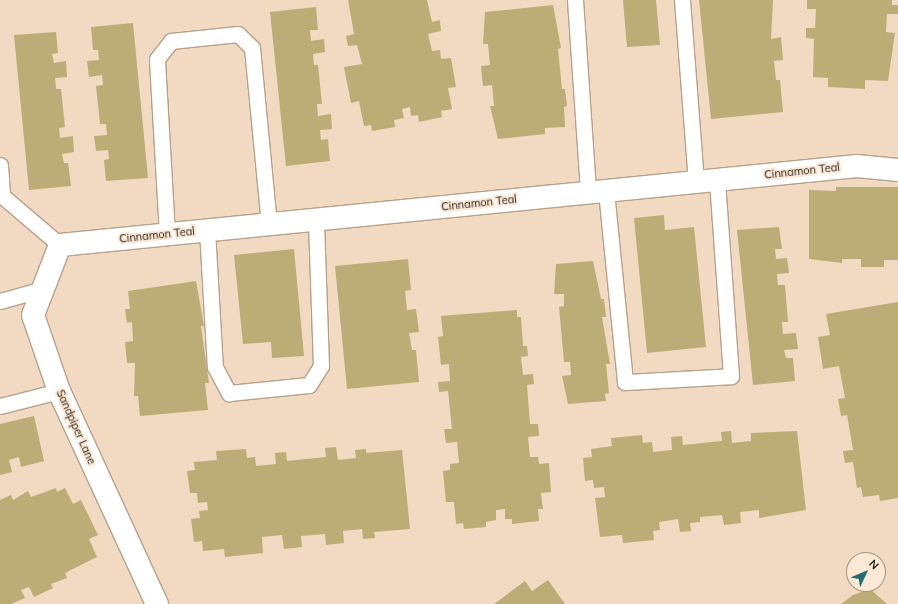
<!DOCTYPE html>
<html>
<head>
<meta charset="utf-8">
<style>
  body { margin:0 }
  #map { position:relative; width:898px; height:604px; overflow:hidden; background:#f2dac2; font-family:Mulish,sans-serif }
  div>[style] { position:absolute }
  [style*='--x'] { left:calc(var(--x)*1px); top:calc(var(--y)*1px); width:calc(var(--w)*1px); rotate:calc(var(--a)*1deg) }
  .building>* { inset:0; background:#bcac75 }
  .roads { filter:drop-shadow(1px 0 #b7a18a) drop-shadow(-1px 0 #b7a18a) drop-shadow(0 1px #b7a18a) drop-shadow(0 -1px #b7a18a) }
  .service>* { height:15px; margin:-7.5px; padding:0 7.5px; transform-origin:7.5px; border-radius:7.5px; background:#fff }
  .minor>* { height:22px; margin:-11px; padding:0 11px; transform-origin:11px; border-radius:11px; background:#fff }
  span { translate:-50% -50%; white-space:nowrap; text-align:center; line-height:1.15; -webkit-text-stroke:4px #fbe8d5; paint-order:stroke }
  .street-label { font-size:11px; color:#1f170e }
  .north { position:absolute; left:846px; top:552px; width:40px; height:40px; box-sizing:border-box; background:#fbe8d5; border:1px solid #a39485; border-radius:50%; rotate:46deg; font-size:11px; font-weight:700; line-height:16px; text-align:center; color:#1f170e }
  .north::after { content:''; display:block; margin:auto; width:14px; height:18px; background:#216d71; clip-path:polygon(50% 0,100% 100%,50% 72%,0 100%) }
</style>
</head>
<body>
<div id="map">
  <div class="building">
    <div style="clip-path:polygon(348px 0,427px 0,432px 22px,440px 20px,441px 31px,428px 34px,432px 51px,440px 50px,441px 59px,451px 58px,456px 87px,448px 88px,452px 109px,441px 111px,442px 117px,419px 122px,418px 115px,411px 116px,410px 107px,402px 109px,404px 118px,394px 120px,395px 127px,372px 131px,371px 125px,364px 126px,359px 101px,351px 103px,344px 67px,362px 64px,357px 45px,348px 46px,346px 36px,354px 34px)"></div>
    <div style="clip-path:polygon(623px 0,656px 0,660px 45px,627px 47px)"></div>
    <div style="clip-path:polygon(699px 0,773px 0,771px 39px,781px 37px,783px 60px,774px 61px,776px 80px,780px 80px,783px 112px,711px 119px)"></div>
    <div style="clip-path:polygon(807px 0,892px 0,892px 5px,898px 5px,898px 14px,887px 14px,886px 32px,895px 33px,888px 81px,865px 80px,865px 89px,828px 87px,828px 78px,813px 77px,814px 39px,806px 38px,806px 28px,815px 28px,816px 9px,807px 9px)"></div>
    <div style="clip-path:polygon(553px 5px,561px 48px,558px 49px,562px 89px,565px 89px,567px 106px,564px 107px,565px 127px,545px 128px,545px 134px,498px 139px,490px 106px,494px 106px,492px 85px,483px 86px,481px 66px,490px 65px,488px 44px,483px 44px,485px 12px)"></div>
    <div style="clip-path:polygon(316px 7px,318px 30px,310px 30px,311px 41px,324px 39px,325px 52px,313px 54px,314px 65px,318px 65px,322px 104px,317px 104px,318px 116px,331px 114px,332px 129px,320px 130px,321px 140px,328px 139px,330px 161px,286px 166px,270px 12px)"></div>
    <div style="clip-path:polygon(133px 23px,148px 178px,106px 181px,104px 160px,109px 159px,108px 150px,96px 151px,94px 136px,107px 135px,106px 124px,100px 124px,96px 86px,103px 85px,102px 75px,89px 77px,87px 61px,99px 60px,98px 50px,93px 50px,91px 27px)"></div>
    <div style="clip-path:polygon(56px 32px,58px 53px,52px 54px,54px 63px,66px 61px,67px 77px,55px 78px,56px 89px,61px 89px,65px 127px,59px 128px,60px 138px,73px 136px,74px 152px,62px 154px,64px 163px,68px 163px,71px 186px,29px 190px,14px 35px)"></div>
    <div style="clip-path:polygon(836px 187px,898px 187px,898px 260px,884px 260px,884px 267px,861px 267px,861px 259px,842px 259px,842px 263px,809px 259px,809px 190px,836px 191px)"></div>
    <div style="clip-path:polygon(664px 215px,665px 230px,694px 227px,706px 347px,647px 353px,634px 218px)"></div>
    <div style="clip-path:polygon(779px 227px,782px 249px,775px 249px,776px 259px,787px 258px,789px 273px,777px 274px,778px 285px,785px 285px,788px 322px,782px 322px,783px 334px,796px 333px,798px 349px,784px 350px,786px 358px,793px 358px,795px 381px,753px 385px,737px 230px)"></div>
    <div style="clip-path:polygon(294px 249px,304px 356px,272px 358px,271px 342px,243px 344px,234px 255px)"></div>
    <div style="clip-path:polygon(408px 259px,411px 290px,405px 291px,407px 310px,416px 309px,419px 332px,409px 333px,412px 350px,416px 350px,419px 382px,347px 389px,335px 266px)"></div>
    <div style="clip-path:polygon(593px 261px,601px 299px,604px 299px,606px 317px,602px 317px,610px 364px,606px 364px,609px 393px,605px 394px,606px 401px,568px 404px,562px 376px,571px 375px,570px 362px,564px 362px,559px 307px,564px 306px,564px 294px,554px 294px,556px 264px)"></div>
    <div style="clip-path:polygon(196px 281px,204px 326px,201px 326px,209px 383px,205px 383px,208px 410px,140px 416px,138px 396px,134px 396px,135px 363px,127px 363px,125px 342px,133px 341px,132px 322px,127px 323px,125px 309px,130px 309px,128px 291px)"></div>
    <div style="clip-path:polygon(898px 302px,898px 498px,880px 501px,879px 495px,863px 497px,861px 487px,857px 488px,853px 462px,845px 463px,843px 451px,853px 450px,847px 415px,841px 416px,838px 399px,845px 398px,839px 366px,823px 369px,818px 337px,830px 335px,826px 314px)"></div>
    <div style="clip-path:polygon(517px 310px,517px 317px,521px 317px,523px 346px,527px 346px,528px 356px,521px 357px,523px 375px,533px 374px,534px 384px,527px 385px,530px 424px,538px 424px,539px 436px,528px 437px,530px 457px,538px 457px,539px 464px,549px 463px,551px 492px,541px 493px,543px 509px,538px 509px,539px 521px,512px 524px,512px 519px,505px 519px,505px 509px,496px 510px,496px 520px,486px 522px,486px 527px,464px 529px,463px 523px,456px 524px,454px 502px,446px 502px,443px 471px,450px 470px,450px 464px,459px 463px,457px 442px,446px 443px,444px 429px,452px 429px,448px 391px,439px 392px,438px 382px,450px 381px,449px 364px,441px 365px,438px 337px,443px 336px,441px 316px)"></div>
    <div style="clip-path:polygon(34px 416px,44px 461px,21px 467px,19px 457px,9px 460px,12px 472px,0 475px,0 424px)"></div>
    <div style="clip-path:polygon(731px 431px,732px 443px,751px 441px,751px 433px,797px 431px,806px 510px,759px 518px,759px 510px,740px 512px,741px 523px,724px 525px,722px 515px,700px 517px,700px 522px,690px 523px,691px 531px,680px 532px,678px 519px,659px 522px,660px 530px,653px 531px,654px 540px,623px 543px,622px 535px,600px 537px,595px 498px,605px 497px,604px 487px,594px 488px,593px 480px,585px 481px,583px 458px,592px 457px,591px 449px,612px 446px,611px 438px,642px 435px,643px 443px,652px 442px,653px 452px,672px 450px,671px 437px,682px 436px,683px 445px,722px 441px,721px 432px)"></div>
    <div style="clip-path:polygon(336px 447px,338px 460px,356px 458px,355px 450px,366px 449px,366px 453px,402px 450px,410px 529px,374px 532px,375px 538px,363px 539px,362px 529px,343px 531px,344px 543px,326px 545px,325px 534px,301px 536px,302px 547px,284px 549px,282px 535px,262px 537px,263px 553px,225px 557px,224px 549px,203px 551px,202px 541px,194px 542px,191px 519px,200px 518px,199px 511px,208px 510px,207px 502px,198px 503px,197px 493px,190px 493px,187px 471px,195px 470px,194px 462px,217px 460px,216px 451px,246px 449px,247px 458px,255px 457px,256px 466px,276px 464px,275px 453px,286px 452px,287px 461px,326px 457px,325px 448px)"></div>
    <div style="clip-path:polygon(56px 488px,57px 492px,65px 488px,73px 504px,81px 500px,98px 535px,89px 539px,97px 557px,65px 573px,67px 578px,51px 584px,53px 588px,34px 597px,29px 587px,21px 590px,25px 598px,11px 604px,0 604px,0 500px,11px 495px,13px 500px,28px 491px,31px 497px)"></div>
    <div style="clip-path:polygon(548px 580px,565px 604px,494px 604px,525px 581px,532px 591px)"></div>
    <div style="clip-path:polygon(870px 589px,887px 604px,841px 604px,853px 595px)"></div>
  </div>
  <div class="roads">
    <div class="service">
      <div style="--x:575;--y:0;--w:193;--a:86.1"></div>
      <div style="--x:682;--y:0;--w:183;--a:85.6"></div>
      <div style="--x:0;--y:165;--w:29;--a:86"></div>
      <div style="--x:606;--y:191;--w:192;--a:84.3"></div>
      <div style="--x:625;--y:382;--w:106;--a:-3.2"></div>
      <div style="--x:731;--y:376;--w:196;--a:-94.1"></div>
      <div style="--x:0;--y:194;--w:79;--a:40.4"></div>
      <div style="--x:207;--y:230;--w:137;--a:86.7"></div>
      <div style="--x:215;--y:367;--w:30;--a:62"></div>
      <div style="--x:229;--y:393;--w:80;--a:-5.7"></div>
      <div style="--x:309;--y:385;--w:22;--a:-58"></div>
      <div style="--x:321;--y:366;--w:146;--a:-92"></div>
      <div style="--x:167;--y:234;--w:175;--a:-93.3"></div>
      <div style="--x:157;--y:59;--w:23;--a:-52"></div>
      <div style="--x:171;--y:41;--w:67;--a:-6"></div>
      <div style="--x:238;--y:34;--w:20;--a:45"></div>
      <div style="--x:252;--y:48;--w:177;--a:84.5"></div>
      <div style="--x:0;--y:301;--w:45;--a:-15.6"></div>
      <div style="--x:0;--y:406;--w:61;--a:-14.3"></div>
    </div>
    <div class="minor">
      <div style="--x:157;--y:604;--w:234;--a:-114.7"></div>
      <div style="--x:59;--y:391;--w:80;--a:-108.9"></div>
      <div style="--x:33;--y:315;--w:75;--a:-68.9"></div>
      <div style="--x:60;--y:245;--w:801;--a:-5.66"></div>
      <div style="--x:857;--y:166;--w:41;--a:5.6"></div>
    </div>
  </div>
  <div class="street-label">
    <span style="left:802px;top:171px;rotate:-6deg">Cinnamon Teal</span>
    <span style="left:479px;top:203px;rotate:-6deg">Cinnamon Teal</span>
    <span style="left:157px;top:235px;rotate:-6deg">Cinnamon Teal</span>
    <span style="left:76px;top:427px;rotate:66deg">Sandpiper Lane</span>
  </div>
  <div class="north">N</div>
</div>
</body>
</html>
